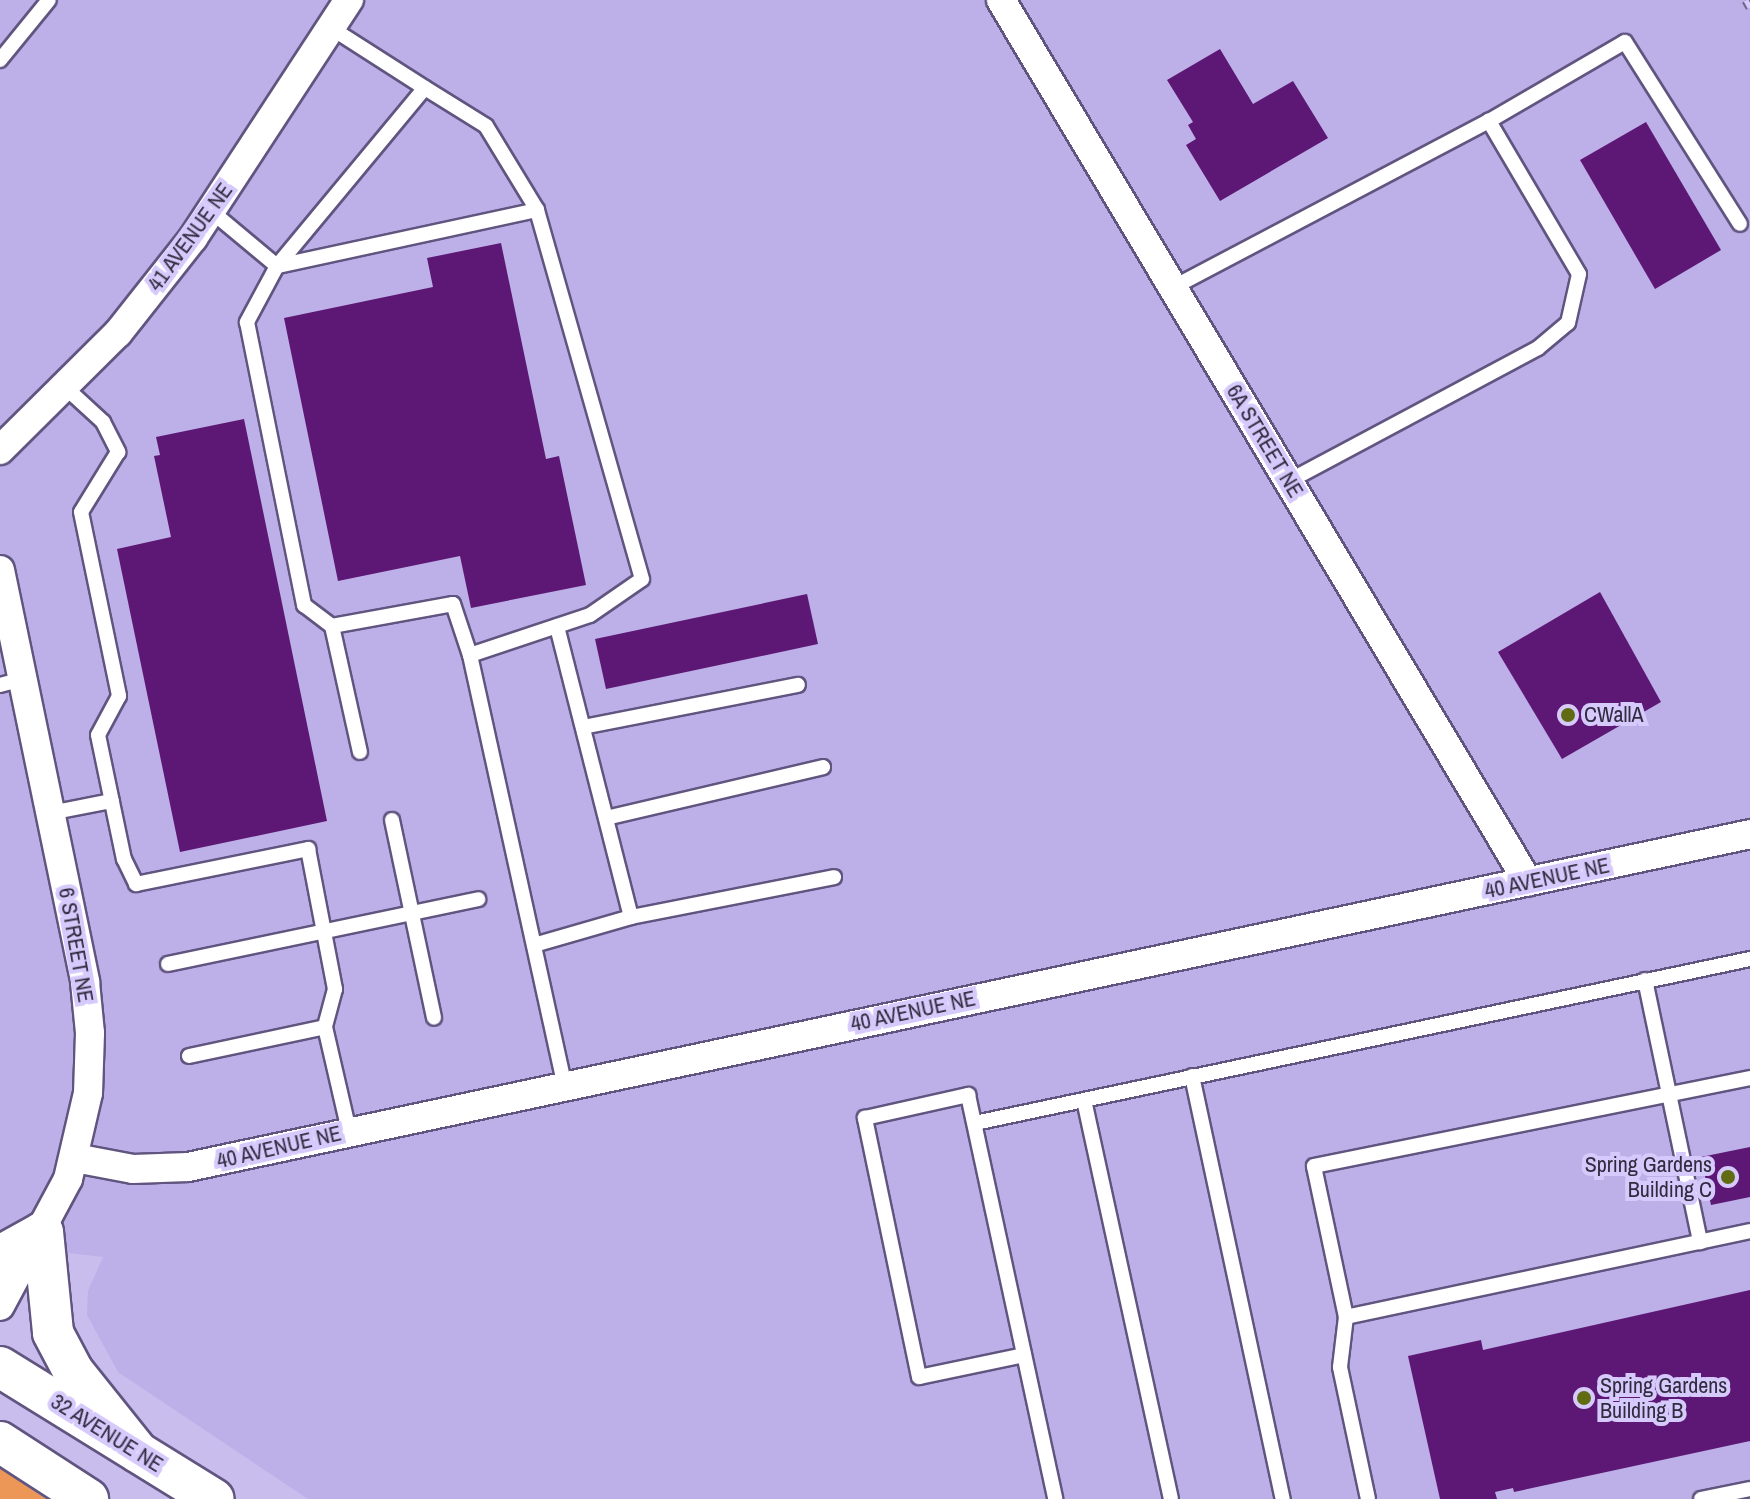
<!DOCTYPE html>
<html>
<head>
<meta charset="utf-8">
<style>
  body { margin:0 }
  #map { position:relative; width:1750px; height:1499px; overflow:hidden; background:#c9bdee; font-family:"Archivo Narrow",sans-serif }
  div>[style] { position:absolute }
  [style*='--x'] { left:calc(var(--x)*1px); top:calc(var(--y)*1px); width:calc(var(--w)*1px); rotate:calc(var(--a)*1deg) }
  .built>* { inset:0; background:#bdafe7 }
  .green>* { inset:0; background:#ec9758 }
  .building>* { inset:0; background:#5d1774 }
  .roads { filter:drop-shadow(2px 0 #615580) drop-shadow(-2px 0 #615580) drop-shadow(0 2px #615580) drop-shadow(0 -2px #615580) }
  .service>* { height:14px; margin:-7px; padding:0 7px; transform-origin:7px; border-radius:7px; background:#fff }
  .minor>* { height:28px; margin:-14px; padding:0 14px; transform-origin:14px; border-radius:14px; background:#fff }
  .secondary>* { height:40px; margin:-20px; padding:0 20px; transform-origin:20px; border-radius:20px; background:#fff }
  .rail>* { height:9px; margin-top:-4.5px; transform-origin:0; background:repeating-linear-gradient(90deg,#d6cafc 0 18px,#6e6686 0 36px); box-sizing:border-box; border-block:2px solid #6e6686 }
  .dots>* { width:22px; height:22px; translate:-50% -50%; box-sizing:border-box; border:4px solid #d6cafc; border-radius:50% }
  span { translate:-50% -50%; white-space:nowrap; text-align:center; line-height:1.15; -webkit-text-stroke:8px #d6cafc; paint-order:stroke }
  .street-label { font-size:22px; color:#302b3e }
  .poi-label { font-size:22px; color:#302b3e }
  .left { translate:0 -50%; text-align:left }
  .right { translate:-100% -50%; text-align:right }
</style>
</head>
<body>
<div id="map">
  <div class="built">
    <div style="clip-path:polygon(0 0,1750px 0,1750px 1499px,308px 1499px,118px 1372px,87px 1315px,88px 1291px,103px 1257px,0 1245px)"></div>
  </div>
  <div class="green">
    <div style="clip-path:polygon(0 1468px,46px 1499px,0 1499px)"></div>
  </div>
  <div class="building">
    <div style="clip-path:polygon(1220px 49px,1253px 104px,1293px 81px,1328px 138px,1220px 201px,1186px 145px,1196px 139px,1188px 125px,1193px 122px,1167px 80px)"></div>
    <div style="clip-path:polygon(1646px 122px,1721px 250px,1655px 289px,1580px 160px)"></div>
    <div style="clip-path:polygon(501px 243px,546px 459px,559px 456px,586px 585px,471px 608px,460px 556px,338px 581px,284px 318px,433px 287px,427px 258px)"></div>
    <div style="clip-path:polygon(244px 419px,327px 821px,180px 852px,117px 549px,171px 537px,154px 456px,160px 455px,156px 437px)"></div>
    <div style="clip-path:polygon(1600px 592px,1661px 702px,1562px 759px,1498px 652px)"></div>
    <div style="clip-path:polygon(807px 594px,818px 644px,606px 689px,595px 639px)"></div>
    <div style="clip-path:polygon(1750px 1147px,1750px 1197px,1711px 1205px,1701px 1157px)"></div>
    <div style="clip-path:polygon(1750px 1290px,1750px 1441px,1514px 1492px,1513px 1488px,1495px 1492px,1497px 1499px,1440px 1499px,1408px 1356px,1481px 1340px,1483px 1350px)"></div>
  </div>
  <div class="roads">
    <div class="service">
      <div style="--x:0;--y:60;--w:77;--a:-50.8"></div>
      <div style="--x:425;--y:88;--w:72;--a:31.9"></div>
      <div style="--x:486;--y:126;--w:98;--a:58.7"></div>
      <div style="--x:537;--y:210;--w:266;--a:167.8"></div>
      <div style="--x:277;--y:266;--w:64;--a:118.2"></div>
      <div style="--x:247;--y:322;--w:289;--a:78.6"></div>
      <div style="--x:304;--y:605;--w:35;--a:37"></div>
      <div style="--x:332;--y:626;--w:123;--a:-10.3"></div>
      <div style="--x:453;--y:604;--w:54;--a:71.6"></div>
      <div style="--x:470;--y:655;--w:126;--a:-18.4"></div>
      <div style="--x:590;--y:615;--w:63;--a:-34.7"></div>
      <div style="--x:642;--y:579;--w:384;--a:-105.9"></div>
      <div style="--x:211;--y:211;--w:86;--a:39.8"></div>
      <div style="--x:277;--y:266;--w:231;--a:-50.3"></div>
      <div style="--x:425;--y:88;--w:112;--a:-147.4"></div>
      <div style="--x:1172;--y:288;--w:358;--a:-27.8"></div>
      <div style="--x:1489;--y:121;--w:157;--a:-30.2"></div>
      <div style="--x:1625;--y:42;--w:215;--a:57.7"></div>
      <div style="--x:65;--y:387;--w:52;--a:42.6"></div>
      <div style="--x:103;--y:422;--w:34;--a:63"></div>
      <div style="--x:118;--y:452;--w:70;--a:121.7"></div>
      <div style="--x:81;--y:512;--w:188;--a:78.3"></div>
      <div style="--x:119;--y:696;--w:44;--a:118.3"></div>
      <div style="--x:98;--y:735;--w:127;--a:78.2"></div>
      <div style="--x:124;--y:859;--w:28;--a:64"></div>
      <div style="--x:136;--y:884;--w:176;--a:-11.5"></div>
      <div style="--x:308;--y:849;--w:143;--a:79.1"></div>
      <div style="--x:335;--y:989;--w:39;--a:105"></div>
      <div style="--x:1289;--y:481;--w:282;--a:-28.1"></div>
      <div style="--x:1538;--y:348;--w:39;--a:-40"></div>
      <div style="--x:1568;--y:323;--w:50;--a:-77.3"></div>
      <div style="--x:1579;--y:274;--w:178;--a:-120.5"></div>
      <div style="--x:332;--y:626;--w:129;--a:77.5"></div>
      <div style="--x:470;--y:655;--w:439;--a:77.6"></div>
      <div style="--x:0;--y:685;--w:24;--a:-15"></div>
      <div style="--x:583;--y:727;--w:219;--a:-11.1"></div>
      <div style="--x:50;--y:813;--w:63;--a:-11"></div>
      <div style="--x:606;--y:818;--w:223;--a:-13.2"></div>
      <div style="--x:392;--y:820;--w:202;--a:78"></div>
      <div style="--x:631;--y:917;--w:207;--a:-11.1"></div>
      <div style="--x:534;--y:945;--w:101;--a:-16.1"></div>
      <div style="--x:631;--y:917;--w:300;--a:-104.3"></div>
      <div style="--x:168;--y:964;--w:317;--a:-11.8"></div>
      <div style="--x:1645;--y:980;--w:268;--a:78.1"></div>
      <div style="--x:189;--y:1056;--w:139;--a:-12"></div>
      <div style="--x:325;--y:1027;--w:107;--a:77"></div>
      <div style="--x:1192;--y:1076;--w:433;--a:77.9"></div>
      <div style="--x:1084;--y:1100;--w:408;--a:77.7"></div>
      <div style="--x:975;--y:1123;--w:792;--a:-11.95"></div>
      <div style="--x:1346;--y:1317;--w:413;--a:-12"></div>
      <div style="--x:1024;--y:1355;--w:107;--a:168.2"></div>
      <div style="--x:919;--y:1377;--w:265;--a:-101.8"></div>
      <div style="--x:865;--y:1118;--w:106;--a:-12.6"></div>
      <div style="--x:968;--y:1095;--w:413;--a:77.8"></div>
      <div style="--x:1368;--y:1499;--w:135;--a:-102"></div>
      <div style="--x:1340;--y:1367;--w:50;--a:-83.2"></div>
      <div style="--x:1346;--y:1317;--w:154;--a:-102"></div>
      <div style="--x:1314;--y:1166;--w:445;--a:-11.4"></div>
      <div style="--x:1701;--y:1499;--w:50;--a:-11.5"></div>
    </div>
    <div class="minor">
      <div style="--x:1001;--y:0;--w:1027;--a:59.14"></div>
      <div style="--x:0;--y:450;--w:166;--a:-44.8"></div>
      <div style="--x:118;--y:333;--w:121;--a:-51.7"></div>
      <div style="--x:193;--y:238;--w:285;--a:-56.8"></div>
      <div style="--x:0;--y:570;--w:421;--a:78.3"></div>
      <div style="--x:85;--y:982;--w:51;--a:84.4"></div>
      <div style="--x:90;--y:1033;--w:60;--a:91.9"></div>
      <div style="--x:88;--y:1093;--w:88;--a:103.1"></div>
      <div style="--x:68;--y:1179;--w:144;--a:118.2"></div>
      <div style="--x:75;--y:1158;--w:59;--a:10.7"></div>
      <div style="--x:133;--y:1169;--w:55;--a:-2.1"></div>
      <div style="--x:188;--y:1167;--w:1597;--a:-12.03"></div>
    </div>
    <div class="secondary">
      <div style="--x:0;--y:1256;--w:49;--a:-29.2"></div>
      <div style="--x:43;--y:1232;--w:101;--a:84.3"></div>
      <div style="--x:53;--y:1333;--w:43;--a:62.2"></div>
      <div style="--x:73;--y:1371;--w:104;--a:51.3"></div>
      <div style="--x:0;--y:1367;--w:251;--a:31.7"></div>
      <div style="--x:0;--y:1442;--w:105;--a:32.9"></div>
    </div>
  </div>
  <div class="rail">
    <div style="--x:1746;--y:0;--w:8;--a:60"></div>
  </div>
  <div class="dots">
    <div style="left:1568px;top:715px;background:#616b11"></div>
    <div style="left:1728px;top:1177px;background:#616b11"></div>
    <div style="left:1584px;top:1398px;background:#616b11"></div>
  </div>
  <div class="street-label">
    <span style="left:190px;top:237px;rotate:-54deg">41 AVENUE NE</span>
    <span style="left:1265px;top:441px;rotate:59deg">6A STREET NE</span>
    <span style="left:1547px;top:878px;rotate:-12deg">40 AVENUE NE</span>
    <span style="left:76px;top:945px;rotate:80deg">6 STREET NE</span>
    <span style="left:913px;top:1011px;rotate:-12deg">40 AVENUE NE</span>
    <span style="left:279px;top:1147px;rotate:-13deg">40 AVENUE NE</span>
    <span style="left:107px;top:1433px;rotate:32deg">32 AVENUE NE</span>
  </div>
  <div class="poi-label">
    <span class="left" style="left:1584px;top:715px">CWallA</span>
    <span class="right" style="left:1712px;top:1177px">Spring Gardens<br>Building C</span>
    <span class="left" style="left:1600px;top:1398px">Spring Gardens<br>Building B</span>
  </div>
</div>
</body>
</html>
